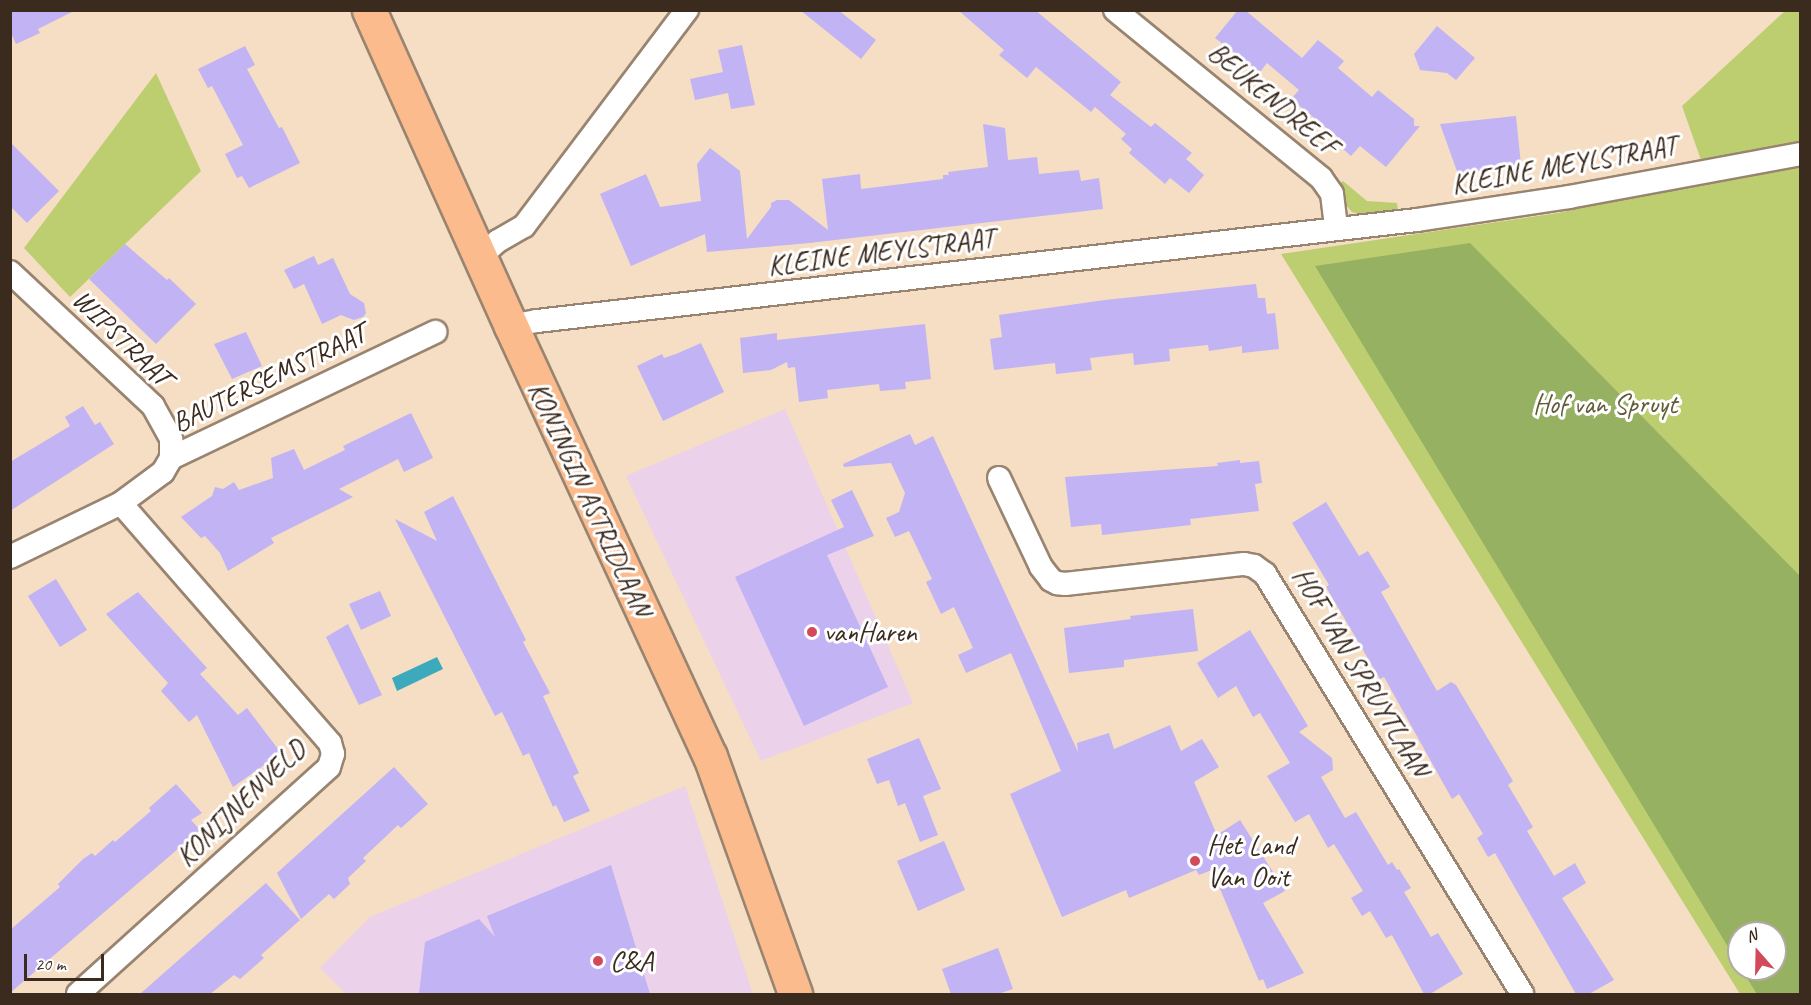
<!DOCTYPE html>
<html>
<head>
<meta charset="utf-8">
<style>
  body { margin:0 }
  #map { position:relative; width:1811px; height:1005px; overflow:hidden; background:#f5dec3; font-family:Caveat,sans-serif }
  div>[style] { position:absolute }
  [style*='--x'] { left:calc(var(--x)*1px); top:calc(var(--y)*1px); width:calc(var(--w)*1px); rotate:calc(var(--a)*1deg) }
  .built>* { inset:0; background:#ecd1ea }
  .green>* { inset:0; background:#bdce70 }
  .forest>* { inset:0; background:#96b162 }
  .water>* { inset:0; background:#3da9bc }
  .building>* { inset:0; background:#c1b3f4 }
  .roads { filter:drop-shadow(2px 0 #988470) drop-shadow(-2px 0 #988470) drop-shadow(0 2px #988470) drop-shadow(0 -2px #988470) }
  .street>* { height:22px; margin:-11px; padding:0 11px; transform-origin:11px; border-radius:11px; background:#fff }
  .primary>* { height:33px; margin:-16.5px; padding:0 16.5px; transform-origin:16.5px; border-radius:16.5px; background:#fbbb8c }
  .dots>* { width:16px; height:16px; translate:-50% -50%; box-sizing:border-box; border:3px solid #fff; border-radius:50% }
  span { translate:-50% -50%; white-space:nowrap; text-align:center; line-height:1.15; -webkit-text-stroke:6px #fff; paint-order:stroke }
  .street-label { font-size:28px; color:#3b2a1e }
  .park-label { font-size:28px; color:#625b37 }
  .poi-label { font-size:28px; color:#3b2a1e }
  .left { translate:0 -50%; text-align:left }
  .frame { position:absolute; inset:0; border:12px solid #3b2a1e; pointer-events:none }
  .north { position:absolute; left:1727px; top:921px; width:60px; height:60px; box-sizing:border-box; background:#fff; border:2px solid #b1aaa5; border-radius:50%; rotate:340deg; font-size:16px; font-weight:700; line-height:24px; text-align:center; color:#3b2a1e }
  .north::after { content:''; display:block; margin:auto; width:21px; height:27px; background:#d1495b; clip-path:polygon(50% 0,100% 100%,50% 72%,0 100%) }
  .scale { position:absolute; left:24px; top:954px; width:80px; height:27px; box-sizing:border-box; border:3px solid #3b2a1e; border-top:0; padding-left:8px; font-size:18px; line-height:21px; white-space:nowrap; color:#3b2a1e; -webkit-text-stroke:4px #fff; paint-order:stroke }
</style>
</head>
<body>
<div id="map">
  <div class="built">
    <div style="clip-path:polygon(785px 409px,913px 703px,761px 761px,626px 476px)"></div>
    <div style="clip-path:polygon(685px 786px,753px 994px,346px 994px,320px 968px,370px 917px)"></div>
  </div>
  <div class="green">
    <div style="clip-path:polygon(1785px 11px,1800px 11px,1800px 142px,1701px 160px,1682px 106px)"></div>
    <div style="clip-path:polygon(156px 73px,201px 171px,70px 297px,24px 248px)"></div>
    <div style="clip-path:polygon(evenodd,1800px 159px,1800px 994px,1740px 994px,1281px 254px,1558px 213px,1800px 159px,1739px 933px,1775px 933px,1775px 969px,1739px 969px,1739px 933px)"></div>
    <div style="clip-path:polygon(1343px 181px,1367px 201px,1397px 203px,1398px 212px,1366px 216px,1352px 212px,1345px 204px,1340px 183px)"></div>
  </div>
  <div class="forest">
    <div style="clip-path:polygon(1470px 243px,1800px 576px,1800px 994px,1757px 994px,1741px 969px,1775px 969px,1775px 933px,1739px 933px,1739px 965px,1315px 266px)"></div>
  </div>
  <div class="water">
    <div style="clip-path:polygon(437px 657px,443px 669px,397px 691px,392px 678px)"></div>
  </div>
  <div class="building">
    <div style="clip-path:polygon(10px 10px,76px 10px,38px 29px,40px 33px,16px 44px,10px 31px)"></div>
    <div style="clip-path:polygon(800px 10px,838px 10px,876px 40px,861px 59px)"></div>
    <div style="clip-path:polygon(958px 10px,1035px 10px,1121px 82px,1110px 95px,1151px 127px,1155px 123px,1192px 153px,1186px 159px,1204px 175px,1189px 193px,1170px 178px,1165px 184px,1129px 153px,1132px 149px,1121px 139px,1126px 134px,1095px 107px,1091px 112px,1036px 67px,1027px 78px,999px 55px,1004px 50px)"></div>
    <div style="clip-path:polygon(1238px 10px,1245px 10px,1302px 58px,1318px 40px,1344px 61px,1338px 68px,1372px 97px,1378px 90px,1414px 119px,1414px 126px,1420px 126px,1386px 167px,1360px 146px,1351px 156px,1335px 142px,1339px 138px,1291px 99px,1299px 90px,1267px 63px,1260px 72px,1215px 38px)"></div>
    <div style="clip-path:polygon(1437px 26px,1475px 58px,1456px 80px,1447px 73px,1420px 70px,1414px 54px)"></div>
    <div style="clip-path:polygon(742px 45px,755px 105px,731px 109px,728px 93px,695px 100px,690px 79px,723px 72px,718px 50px)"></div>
    <div style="clip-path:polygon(245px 46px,255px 65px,247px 69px,279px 128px,282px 127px,300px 163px,249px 188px,242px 176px,237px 178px,225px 154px,243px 145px,212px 86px,208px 88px,198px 69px)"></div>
    <div style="clip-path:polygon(1516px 116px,1521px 165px,1458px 174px,1440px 124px)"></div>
    <div style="clip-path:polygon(983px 124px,1005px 128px,1008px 160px,1037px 157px,1039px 174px,1079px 170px,1081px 181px,1099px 178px,1103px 209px,809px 243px,707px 252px,705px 234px,631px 266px,600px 194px,646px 174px,660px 207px,701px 201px,697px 164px,710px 148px,740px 171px,747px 239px,771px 207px,771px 203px,777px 200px,789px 200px,828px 230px,822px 179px,860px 174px,861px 189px,943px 179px,943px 175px,949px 175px,948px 172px,988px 167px)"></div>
    <div style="clip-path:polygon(10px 142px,59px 191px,27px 223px,10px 206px)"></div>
    <div style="clip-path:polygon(125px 244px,167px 280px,169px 278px,196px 304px,156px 344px,89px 279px)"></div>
    <div style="clip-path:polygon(314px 256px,318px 265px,333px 258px,350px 294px,364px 303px,366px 313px,363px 317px,354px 320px,341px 315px,322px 324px,304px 284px,294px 289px,284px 270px)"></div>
    <div style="clip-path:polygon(1256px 284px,1258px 298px,1265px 298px,1267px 314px,1275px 313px,1279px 349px,1242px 353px,1242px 346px,1209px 351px,1208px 345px,1169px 349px,1170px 361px,1134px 365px,1133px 353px,1090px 358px,1092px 370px,1056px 374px,1055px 363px,994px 370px,990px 339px,1002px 337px,999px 315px,1105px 300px)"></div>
    <div style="clip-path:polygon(925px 324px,931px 379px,905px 382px,906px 389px,880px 391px,879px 384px,827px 390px,828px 398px,799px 402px,795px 367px,788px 368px,787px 362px,771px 370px,743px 373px,740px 338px,777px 333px,777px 340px)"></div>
    <div style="clip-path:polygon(246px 332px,262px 366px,232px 379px,214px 344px)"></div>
    <div style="clip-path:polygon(701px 343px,724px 392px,663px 421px,637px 366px,662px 354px,664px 358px,676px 354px)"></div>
    <div style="clip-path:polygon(83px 406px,95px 425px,100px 422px,114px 444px,10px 511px,10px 462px,70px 426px,65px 417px)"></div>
    <div style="clip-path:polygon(411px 413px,433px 458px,404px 472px,398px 459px,339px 489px,353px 497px,271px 538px,274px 543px,228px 571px,220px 553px,205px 536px,201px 538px,181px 517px,212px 496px,215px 487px,223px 489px,234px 482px,239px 490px,273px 478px,271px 458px,294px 449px,304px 470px,345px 450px,343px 446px)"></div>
    <div style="clip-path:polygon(910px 434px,915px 445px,933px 436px,1078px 752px,1077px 743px,1109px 733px,1114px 749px,1170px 725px,1181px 751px,1202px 739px,1219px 767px,1194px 782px,1217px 835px,1240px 820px,1285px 891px,1263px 903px,1304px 973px,1267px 989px,1263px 979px,1259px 981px,1212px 870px,1199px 875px,1196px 870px,1129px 898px,1126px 890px,1062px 917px,1010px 794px,1061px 771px,1011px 653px,966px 673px,958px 655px,973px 648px,954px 607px,941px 614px,926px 582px,932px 579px,909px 531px,895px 537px,886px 518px,899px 512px,905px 493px,891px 463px,844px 467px,843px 464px)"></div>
    <div style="clip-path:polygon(1240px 460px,1240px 463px,1259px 461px,1262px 483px,1255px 484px,1259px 511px,1190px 519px,1191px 525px,1102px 535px,1101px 524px,1071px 527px,1065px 477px,1218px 466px,1217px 463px)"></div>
    <div style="clip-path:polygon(852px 490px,874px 536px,827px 555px,888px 687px,804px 726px,735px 577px,844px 527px,831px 500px)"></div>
    <div style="clip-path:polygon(453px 496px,526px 640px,523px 642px,550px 693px,543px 696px,579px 773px,573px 776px,590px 811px,564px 822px,556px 805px,553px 807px,529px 753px,523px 756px,502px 712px,495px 716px,395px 519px,437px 541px,424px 512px)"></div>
    <div style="clip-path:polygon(1326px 502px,1359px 556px,1368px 551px,1390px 587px,1381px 592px,1437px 691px,1451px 682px,1456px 685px,1513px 781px,1508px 785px,1533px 827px,1527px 831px,1554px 876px,1575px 863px,1586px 883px,1562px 898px,1614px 980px,1589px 994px,1576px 994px,1495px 853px,1488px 857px,1477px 838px,1483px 834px,1459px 794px,1452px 799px,1384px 677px,1380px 679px,1326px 587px,1329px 585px,1292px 523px)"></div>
    <div style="clip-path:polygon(56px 579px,87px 630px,60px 647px,28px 596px)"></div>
    <div style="clip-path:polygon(380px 591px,391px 616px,361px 630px,349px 604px)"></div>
    <div style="clip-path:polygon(138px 592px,207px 668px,200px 674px,238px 715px,247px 708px,281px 753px,233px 787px,197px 715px,189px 722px,161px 691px,168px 683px,106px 614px)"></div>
    <div style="clip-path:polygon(1193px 609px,1198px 651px,1124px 660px,1124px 667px,1069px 673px,1064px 628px,1131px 619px,1130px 616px)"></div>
    <div style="clip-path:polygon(348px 624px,382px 695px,359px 705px,326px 637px)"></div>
    <div style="clip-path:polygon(1250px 630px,1308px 726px,1299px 732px,1332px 758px,1333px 770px,1321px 777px,1345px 818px,1356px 812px,1388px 865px,1392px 862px,1397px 870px,1399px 869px,1411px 888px,1404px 892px,1431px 937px,1438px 933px,1463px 974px,1430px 994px,1424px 994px,1392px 935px,1386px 938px,1370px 911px,1362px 916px,1351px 898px,1363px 891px,1334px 844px,1328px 848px,1309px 814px,1295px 822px,1267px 776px,1290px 763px,1260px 713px,1253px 717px,1236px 686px,1218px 698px,1197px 663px)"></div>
    <div style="clip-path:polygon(919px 738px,941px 789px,923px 796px,938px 835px,920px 842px,905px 803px,898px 806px,889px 780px,877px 784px,867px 759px)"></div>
    <div style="clip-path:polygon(394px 767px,428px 804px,401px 828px,398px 825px,363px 858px,366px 861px,348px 878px,350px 884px,334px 899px,329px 894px,301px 919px,277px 873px)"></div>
    <div style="clip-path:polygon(176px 784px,202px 813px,191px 820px,200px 830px,10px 993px,10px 930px,60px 887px,58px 884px,83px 859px,92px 853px,95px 856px,113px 840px,115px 842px,151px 811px,149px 808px)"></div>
    <div style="clip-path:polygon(944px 841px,965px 890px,918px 911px,897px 861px)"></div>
    <div style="clip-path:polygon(611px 865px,650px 994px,419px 994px,425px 942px,479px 919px,495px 937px,487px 916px)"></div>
    <div style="clip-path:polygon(266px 883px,300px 920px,261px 955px,264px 958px,240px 979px,234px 975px,210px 994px,140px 994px)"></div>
    <div style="clip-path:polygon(998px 948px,1013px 989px,998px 994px,951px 994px,942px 969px)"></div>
  </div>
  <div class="roads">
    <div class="street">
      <div style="--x:1115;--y:10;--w:266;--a:39.2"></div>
      <div style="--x:1321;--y:178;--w:19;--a:55"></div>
      <div style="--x:1332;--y:194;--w:34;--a:83"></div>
      <div style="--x:480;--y:257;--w:24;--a:-42"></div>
      <div style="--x:498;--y:241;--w:30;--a:-30"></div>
      <div style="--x:524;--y:226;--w:271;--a:-53"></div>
      <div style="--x:10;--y:272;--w:196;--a:43.1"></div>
      <div style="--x:153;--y:406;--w:38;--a:61"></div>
      <div style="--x:171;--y:439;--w:19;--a:90"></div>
      <div style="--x:511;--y:326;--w:26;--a:-11"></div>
      <div style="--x:537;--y:321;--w:886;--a:-6.55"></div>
      <div style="--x:1417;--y:220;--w:154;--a:-8.6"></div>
      <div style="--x:1569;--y:197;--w:235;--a:-10.5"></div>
      <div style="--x:999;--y:478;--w:98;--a:64.7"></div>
      <div style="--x:1041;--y:567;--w:16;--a:52"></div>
      <div style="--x:1051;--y:580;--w:7;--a:27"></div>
      <div style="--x:1057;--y:583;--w:8;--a:7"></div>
      <div style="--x:1065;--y:584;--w:180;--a:-6.4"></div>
      <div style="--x:1244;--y:564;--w:10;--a:11"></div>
      <div style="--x:1254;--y:566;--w:14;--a:36"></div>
      <div style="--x:1265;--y:574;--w:492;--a:58.5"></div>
      <div style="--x:10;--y:557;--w:123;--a:-25.9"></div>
      <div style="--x:121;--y:503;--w:52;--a:-36.4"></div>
      <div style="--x:163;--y:472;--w:16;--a:-60"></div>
      <div style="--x:171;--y:458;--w:293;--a:-25.5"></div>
      <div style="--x:78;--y:994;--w:338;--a:-42.1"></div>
      <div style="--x:329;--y:767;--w:14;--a:-73"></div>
      <div style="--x:333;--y:754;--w:11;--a:-105"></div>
      <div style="--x:330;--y:743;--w:318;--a:-131.1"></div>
    </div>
    <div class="primary">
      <div style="--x:369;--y:10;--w:346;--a:65.8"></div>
      <div style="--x:511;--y:326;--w:474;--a:65.2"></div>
      <div style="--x:710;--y:756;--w:253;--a:70.3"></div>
    </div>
  </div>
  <div class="dots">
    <div style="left:812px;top:632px;background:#d1495b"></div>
    <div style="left:1195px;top:861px;background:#d1495b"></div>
    <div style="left:598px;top:961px;background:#d1495b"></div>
  </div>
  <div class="street-label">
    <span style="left:1273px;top:99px;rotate:40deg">BEUKENDREEF</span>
    <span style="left:1564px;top:165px;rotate:-10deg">KLEINE MEYLSTRAAT</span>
    <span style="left:881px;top:252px;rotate:-7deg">KLEINE MEYLSTRAAT</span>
    <span style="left:122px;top:338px;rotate:44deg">WIPSTRAAT</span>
    <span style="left:269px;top:378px;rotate:-26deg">BAUTERSEMSTRAAT</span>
    <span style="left:590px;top:499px;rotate:65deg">KONINGIN ASTRIDLAAN</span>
    <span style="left:1361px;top:672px;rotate:59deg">HOF VAN SPRUYTLAAN</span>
    <span style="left:241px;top:803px;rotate:-44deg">KONIJNENVELD</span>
  </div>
  <div class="park-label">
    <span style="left:1605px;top:404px">Hof van Spruyt</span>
  </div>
  <div class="poi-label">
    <span class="left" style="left:824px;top:632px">vanHaren</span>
    <span class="left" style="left:1207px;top:861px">Het Land<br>Van Ooit</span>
    <span class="left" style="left:610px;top:961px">C&amp;A</span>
  </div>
  <div class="frame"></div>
  <div class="north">N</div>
  <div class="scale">20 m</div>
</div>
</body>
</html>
